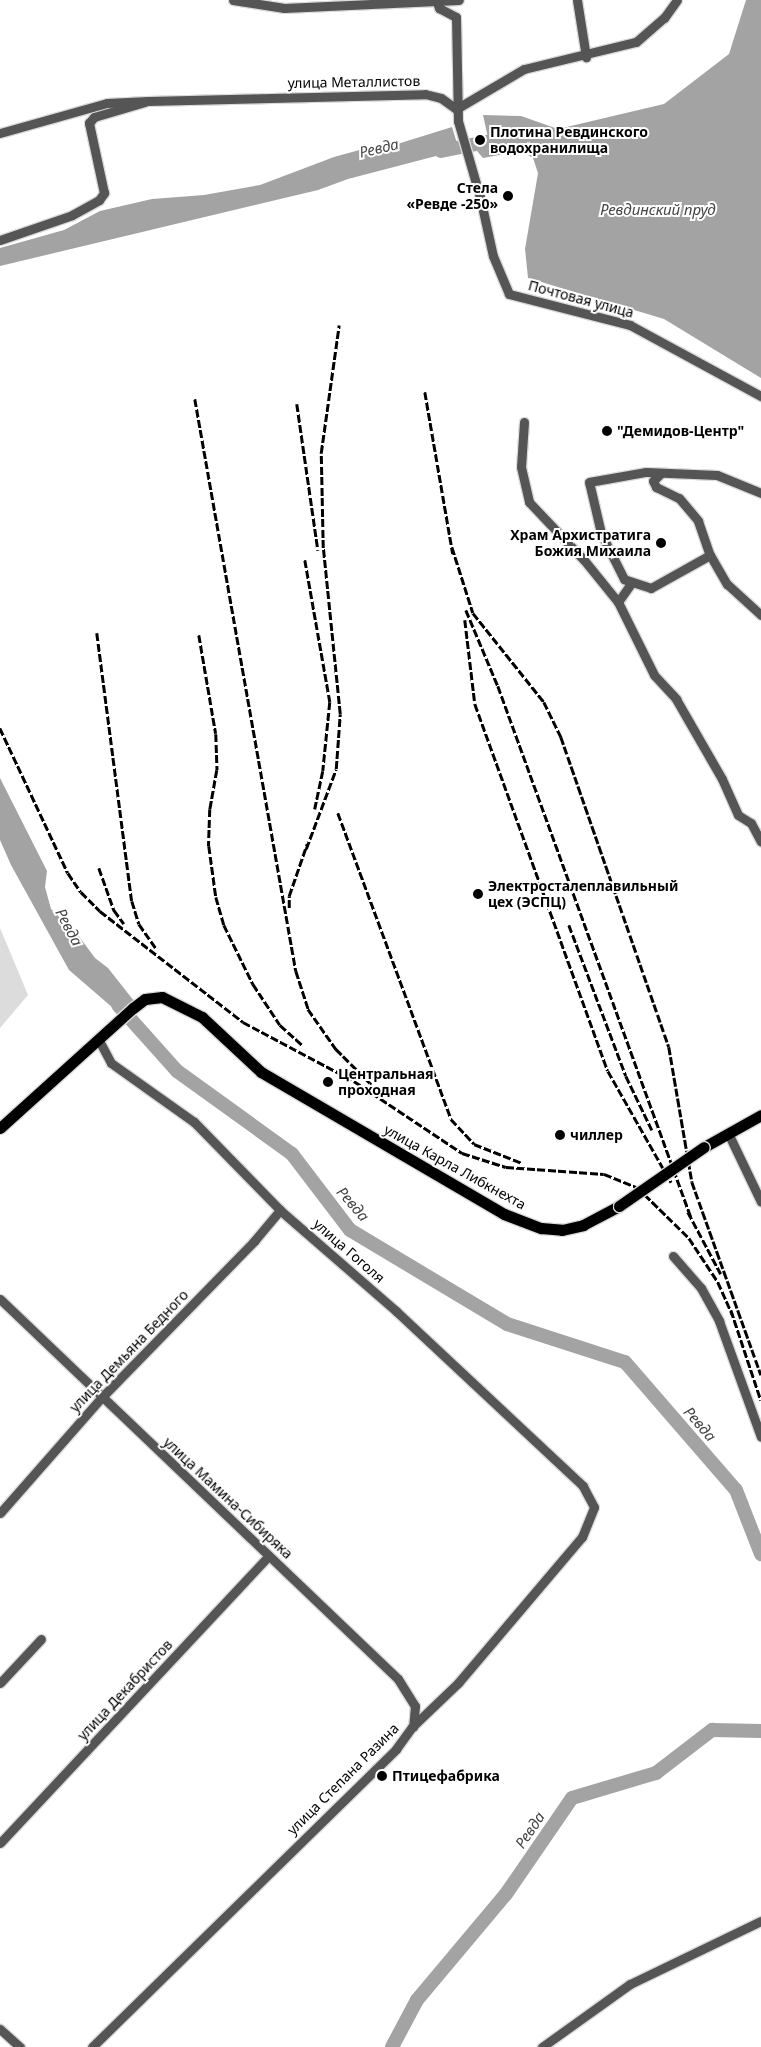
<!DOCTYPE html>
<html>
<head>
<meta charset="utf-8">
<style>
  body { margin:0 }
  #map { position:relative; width:761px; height:2047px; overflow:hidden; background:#fff; font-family:"Noto Sans",sans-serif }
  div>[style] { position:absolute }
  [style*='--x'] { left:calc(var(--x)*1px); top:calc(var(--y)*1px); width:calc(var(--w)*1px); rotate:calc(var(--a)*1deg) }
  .green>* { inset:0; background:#dcdcdc }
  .water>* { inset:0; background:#a3a3a3 }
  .river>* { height:14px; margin:-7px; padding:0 7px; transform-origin:7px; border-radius:7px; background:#a3a3a3 }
  .roads { filter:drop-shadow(1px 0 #dbdbdb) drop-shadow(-1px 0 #dbdbdb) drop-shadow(0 1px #dbdbdb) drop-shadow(0 -1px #dbdbdb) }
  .minor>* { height:9px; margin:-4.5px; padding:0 4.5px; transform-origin:4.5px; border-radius:4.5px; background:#555 }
  .major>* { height:11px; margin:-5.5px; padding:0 5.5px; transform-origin:5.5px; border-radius:5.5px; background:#000 }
  .rail>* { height:2.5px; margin-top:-1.25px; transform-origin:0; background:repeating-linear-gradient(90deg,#000 0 8px,transparent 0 10.5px) }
  .bridges { filter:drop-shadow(1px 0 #dbdbdb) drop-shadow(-1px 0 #dbdbdb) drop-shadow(0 1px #dbdbdb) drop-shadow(0 -1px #dbdbdb) }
  .major-bridge>* { height:11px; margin:-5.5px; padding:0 5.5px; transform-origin:5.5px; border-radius:5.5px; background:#000 }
  .dots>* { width:14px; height:14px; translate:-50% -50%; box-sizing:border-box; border:2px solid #fff; border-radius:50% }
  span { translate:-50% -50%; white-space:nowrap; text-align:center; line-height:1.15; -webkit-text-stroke:4px #fff; paint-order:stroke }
  .street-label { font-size:14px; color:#000 }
  .poi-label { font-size:14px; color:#000; font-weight:700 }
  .left { translate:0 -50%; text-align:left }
  .right { translate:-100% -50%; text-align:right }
  .water-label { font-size:15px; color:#444; font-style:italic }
</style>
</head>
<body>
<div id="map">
  <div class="green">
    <div style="clip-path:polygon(0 928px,28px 995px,0 1028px)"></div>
  </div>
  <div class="water">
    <div style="clip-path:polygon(746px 0,761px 0,761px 378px,664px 319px,528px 278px,525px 249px,538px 173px,533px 158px,520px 151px,483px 158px,477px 151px,490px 147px,483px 115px,521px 116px,558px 129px,664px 104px,729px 54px)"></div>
    <div style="clip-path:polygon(452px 127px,459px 150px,348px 179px,318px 190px,0 266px,0 248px,64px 230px,100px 211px,152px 199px,204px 195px,260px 185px,334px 157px,374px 146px,378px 150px)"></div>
    <div style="clip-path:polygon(0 778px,47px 871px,45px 887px,51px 909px,78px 935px,95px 958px,108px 968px,134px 1001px,120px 1014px,69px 970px,11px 865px,0 840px)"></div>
  </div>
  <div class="river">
    <div style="--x:441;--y:151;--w:66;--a:-11.3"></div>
    <div style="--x:118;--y:1005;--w:89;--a:48.2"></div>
    <div style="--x:177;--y:1071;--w:142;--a:35.8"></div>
    <div style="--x:292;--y:1154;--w:96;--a:52.7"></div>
    <div style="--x:350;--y:1230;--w:183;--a:30.9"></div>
    <div style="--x:507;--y:1324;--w:124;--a:17.9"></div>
    <div style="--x:625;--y:1362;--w:169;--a:49.1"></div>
    <div style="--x:736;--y:1490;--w:69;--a:68.7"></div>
    <div style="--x:392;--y:2047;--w:53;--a:-62"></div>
    <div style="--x:417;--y:2000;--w:138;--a:-50"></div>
    <div style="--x:506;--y:1894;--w:116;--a:-55.5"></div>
    <div style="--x:572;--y:1798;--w:88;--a:-16.6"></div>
    <div style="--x:656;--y:1773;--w:71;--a:-37.5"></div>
    <div style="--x:712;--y:1730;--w:49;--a:1.2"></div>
  </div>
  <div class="roads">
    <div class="minor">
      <div style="--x:233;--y:0;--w:52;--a:8.9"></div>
      <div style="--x:284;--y:8;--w:175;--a:-2.6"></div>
      <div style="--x:436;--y:0;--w:9;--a:69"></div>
      <div style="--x:439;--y:8;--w:19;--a:28"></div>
      <div style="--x:456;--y:17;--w:104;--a:88.9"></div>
      <div style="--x:458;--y:121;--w:79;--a:73.9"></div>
      <div style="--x:480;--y:197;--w:60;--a:77.6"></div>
      <div style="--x:493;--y:256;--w:41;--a:67.2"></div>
      <div style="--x:509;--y:294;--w:125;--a:14.4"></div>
      <div style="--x:630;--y:325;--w:149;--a:28.5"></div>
      <div style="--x:577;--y:0;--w:58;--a:81"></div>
      <div style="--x:456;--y:109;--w:79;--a:-30.5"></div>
      <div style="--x:524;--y:69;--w:115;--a:-13.6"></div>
      <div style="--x:636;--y:42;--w:37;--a:-41"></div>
      <div style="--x:664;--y:18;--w:22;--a:-54"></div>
      <div style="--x:0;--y:133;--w:111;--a:-15.7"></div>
      <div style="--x:107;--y:103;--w:41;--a:-2.8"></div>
      <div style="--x:148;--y:101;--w:277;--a:-1.4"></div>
      <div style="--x:425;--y:94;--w:16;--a:14"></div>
      <div style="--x:441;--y:98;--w:19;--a:36"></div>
      <div style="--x:0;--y:240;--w:76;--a:-19.1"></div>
      <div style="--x:72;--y:215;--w:31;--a:-29"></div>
      <div style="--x:99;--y:200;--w:9;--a:-54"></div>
      <div style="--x:104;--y:193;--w:72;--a:-102.1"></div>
      <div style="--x:89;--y:123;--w:8;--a:-50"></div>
      <div style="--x:94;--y:117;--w:53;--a:-16.4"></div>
      <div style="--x:524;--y:422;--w:45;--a:93.8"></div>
      <div style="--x:521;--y:467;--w:36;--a:77"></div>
      <div style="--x:529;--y:502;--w:80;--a:46.5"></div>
      <div style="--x:584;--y:560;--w:54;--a:51"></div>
      <div style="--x:618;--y:602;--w:81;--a:63.7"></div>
      <div style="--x:654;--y:675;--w:33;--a:47"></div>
      <div style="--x:676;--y:699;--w:92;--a:60.1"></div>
      <div style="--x:722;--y:779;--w:39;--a:66"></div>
      <div style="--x:738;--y:815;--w:15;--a:32"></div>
      <div style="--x:751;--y:823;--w:21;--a:62"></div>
      <div style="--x:661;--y:473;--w:11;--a:135"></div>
      <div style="--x:653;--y:481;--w:7;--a:63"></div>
      <div style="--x:656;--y:487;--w:25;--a:26"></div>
      <div style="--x:679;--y:498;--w:30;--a:50"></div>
      <div style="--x:698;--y:521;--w:36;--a:71"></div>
      <div style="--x:710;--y:555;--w:34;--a:60"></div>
      <div style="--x:727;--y:584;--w:46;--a:42.4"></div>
      <div style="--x:710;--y:555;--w:68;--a:150.8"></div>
      <div style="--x:651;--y:588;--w:28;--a:-162"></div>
      <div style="--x:624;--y:579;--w:51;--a:-116.6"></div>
      <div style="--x:601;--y:533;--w:52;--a:-103.2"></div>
      <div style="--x:589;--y:482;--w:58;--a:-10"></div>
      <div style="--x:646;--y:472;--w:71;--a:2.4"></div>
      <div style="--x:717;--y:475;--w:48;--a:22.2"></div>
      <div style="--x:618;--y:602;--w:24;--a:-55"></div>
      <div style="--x:728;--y:1133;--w:76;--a:64.4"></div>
      <div style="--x:673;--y:1256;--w:43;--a:48.8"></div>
      <div style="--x:701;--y:1288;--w:38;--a:61"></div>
      <div style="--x:719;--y:1321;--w:123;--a:70.1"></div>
      <div style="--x:0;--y:1299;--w:550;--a:43.67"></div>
      <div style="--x:398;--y:1679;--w:32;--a:58"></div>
      <div style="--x:415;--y:1706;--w:21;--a:95"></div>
      <div style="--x:0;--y:1513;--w:154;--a:-48.7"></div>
      <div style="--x:102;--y:1397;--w:219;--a:-45.7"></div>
      <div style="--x:255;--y:1240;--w:39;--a:-50"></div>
      <div style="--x:0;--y:1683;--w:60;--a:-47"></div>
      <div style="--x:0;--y:1843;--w:393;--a:-46.9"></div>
      <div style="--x:0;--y:2029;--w:27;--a:42"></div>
      <div style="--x:92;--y:2047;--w:426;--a:-44.4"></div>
      <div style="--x:396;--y:1749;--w:27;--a:-54"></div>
      <div style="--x:412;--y:1727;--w:64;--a:-43.7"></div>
      <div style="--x:458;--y:1683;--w:192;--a:-49.7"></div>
      <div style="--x:582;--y:1537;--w:32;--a:-68"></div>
      <div style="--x:594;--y:1507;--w:24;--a:-118"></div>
      <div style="--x:583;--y:1486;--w:256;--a:-136.9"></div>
      <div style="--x:396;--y:1311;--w:154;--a:-139"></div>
      <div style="--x:280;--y:1210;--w:123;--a:-134.3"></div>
      <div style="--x:194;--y:1122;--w:102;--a:-144.6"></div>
      <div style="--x:111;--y:1063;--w:27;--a:-118"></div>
      <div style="--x:542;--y:2047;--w:108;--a:-35.6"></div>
      <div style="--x:630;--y:1984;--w:145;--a:-25.7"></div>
    </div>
    <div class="major">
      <div style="--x:0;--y:1128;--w:179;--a:-42.1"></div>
      <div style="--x:133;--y:1008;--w:15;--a:-37"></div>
      <div style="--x:145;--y:999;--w:17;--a:-7"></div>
      <div style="--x:162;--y:997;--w:45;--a:26.6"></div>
      <div style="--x:202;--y:1017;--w:81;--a:43"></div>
      <div style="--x:261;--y:1072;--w:281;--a:30.3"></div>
      <div style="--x:504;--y:1214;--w:40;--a:21"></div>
      <div style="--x:541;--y:1228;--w:21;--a:5"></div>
      <div style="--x:562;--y:1230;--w:22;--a:-13"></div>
      <div style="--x:583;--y:1225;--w:41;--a:-27.8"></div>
      <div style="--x:704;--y:1147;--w:65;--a:-29.3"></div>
    </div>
  </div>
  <div class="rail">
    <div style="--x:425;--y:392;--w:164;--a:80.2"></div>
    <div style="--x:195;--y:399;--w:581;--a:79.99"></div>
    <div style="--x:296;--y:971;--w:40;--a:72"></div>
    <div style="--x:308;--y:1009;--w:49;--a:55"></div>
    <div style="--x:336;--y:1049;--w:57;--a:45"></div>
    <div style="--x:297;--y:404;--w:148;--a:81.8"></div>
    <div style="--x:452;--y:547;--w:69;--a:72.3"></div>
    <div style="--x:473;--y:613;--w:114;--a:51.4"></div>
    <div style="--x:544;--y:702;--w:39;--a:64"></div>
    <div style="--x:561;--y:737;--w:328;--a:70.8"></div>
    <div style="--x:669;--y:1047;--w:137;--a:80.3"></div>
    <div style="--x:692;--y:1182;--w:205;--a:70.3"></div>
    <div style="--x:305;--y:560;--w:144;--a:80"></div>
    <div style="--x:330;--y:702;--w:69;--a:95.8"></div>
    <div style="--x:323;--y:771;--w:39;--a:102"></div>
    <div style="--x:466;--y:610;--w:82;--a:67.2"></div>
    <div style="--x:498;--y:686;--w:565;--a:70.03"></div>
    <div style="--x:465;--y:620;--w:85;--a:83.2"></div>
    <div style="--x:475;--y:704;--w:390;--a:70.1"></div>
    <div style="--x:608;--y:1071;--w:128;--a:60.4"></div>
    <div style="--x:97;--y:633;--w:270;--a:82.6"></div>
    <div style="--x:132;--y:901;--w:24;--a:73"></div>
    <div style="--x:139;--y:924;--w:29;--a:55"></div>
    <div style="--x:199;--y:635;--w:100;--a:80.3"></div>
    <div style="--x:216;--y:734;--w:36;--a:88"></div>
    <div style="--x:217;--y:770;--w:40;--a:100"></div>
    <div style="--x:210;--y:809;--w:37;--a:92"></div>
    <div style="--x:209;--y:846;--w:51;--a:82.2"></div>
    <div style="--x:216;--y:897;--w:29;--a:74"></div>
    <div style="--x:224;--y:925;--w:66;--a:63.8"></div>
    <div style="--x:253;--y:984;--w:49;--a:56.6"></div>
    <div style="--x:280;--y:1025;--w:31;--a:42"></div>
    <div style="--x:0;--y:728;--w:160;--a:64.9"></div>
    <div style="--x:68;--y:873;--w:23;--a:56"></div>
    <div style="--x:81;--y:892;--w:27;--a:45"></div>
    <div style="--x:100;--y:911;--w:181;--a:37.8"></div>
    <div style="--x:243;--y:1022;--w:126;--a:28"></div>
    <div style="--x:354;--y:1081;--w:130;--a:33.7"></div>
    <div style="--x:462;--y:1153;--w:46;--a:17.7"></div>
    <div style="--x:506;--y:1167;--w:98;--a:4.1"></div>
    <div style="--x:604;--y:1174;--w:35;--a:22"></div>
    <div style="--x:637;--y:1187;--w:73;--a:44.4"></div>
    <div style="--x:689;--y:1238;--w:53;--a:56.6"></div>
    <div style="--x:718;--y:1282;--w:36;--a:66"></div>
    <div style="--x:338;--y:813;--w:326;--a:69.7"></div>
    <div style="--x:451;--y:1119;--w:34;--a:47"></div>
    <div style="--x:474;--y:1144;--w:52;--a:21.6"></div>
    <div style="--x:306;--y:849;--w:85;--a:-69.4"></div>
    <div style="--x:336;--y:769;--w:55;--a:-85.8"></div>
    <div style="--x:340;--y:714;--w:167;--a:-95.8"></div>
    <div style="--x:323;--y:548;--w:95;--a:-91.2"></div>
    <div style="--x:321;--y:453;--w:129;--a:-82"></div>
    <div style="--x:99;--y:868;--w:45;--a:70.3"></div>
    <div style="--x:114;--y:910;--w:17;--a:54"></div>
    <div style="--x:289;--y:908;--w:12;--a:-90"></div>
    <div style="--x:289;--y:896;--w:55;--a:-70.9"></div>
    <div style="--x:569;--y:925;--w:161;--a:69.3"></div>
    <div style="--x:626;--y:1076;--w:60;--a:64.3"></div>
    <div style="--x:688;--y:1212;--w:70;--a:62"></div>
    <div style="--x:731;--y:1310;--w:95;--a:71.6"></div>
  </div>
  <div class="bridges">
    <div class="major-bridge">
      <div style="--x:619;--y:1206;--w:103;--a:-34.8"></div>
    </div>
  </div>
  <div class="dots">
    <div style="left:480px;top:140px;background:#000"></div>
    <div style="left:508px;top:196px;background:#000"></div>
    <div style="left:607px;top:431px;background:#000"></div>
    <div style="left:661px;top:543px;background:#000"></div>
    <div style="left:478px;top:894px;background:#000"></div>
    <div style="left:328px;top:1082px;background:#000"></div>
    <div style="left:560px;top:1135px;background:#000"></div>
    <div style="left:382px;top:1776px;background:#000"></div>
  </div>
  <div class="street-label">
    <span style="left:354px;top:82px;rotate:-1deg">улица Металлистов</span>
    <span style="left:581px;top:299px;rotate:15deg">Почтовая улица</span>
    <span style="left:455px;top:1167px;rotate:29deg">улица Карла Либкнехта</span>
    <span style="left:349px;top:1251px;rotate:41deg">улица Гоголя</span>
    <span style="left:129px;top:1351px;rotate:-46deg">улица Демьяна Бедного</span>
    <span style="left:228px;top:1498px;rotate:43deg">улица Мамина-Сибиряка</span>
    <span style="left:125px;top:1690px;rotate:-47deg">улица Декабристов</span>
    <span style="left:343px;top:1779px;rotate:-45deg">улица Степана Разина</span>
  </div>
  <div class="poi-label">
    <span class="left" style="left:490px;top:140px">Плотина Ревдинского<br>водохранилища</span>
    <span class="right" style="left:498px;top:196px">Стела<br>«Ревде -250»</span>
    <span class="left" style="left:617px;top:431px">"Демидов-Центр"</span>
    <span class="right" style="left:651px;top:543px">Храм Архистратига<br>Божия Михаила</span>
    <span class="left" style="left:488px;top:894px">Электросталеплавильный<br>цех (ЭСПЦ)</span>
    <span class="left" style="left:338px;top:1082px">Центральная<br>проходная</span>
    <span class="left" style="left:570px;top:1135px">чиллер</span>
    <span class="left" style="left:392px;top:1776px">Птицефабрика</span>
  </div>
  <div class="water-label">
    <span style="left:379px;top:148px;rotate:-13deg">Ревда</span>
    <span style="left:658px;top:210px">Ревдинский пруд</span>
    <span style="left:69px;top:927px;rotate:62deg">Ревда</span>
    <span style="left:353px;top:1204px;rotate:49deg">Ревда</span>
    <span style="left:700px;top:1424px;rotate:49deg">Ревда</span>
    <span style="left:530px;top:1830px;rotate:-56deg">Ревда</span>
  </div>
</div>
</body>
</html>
